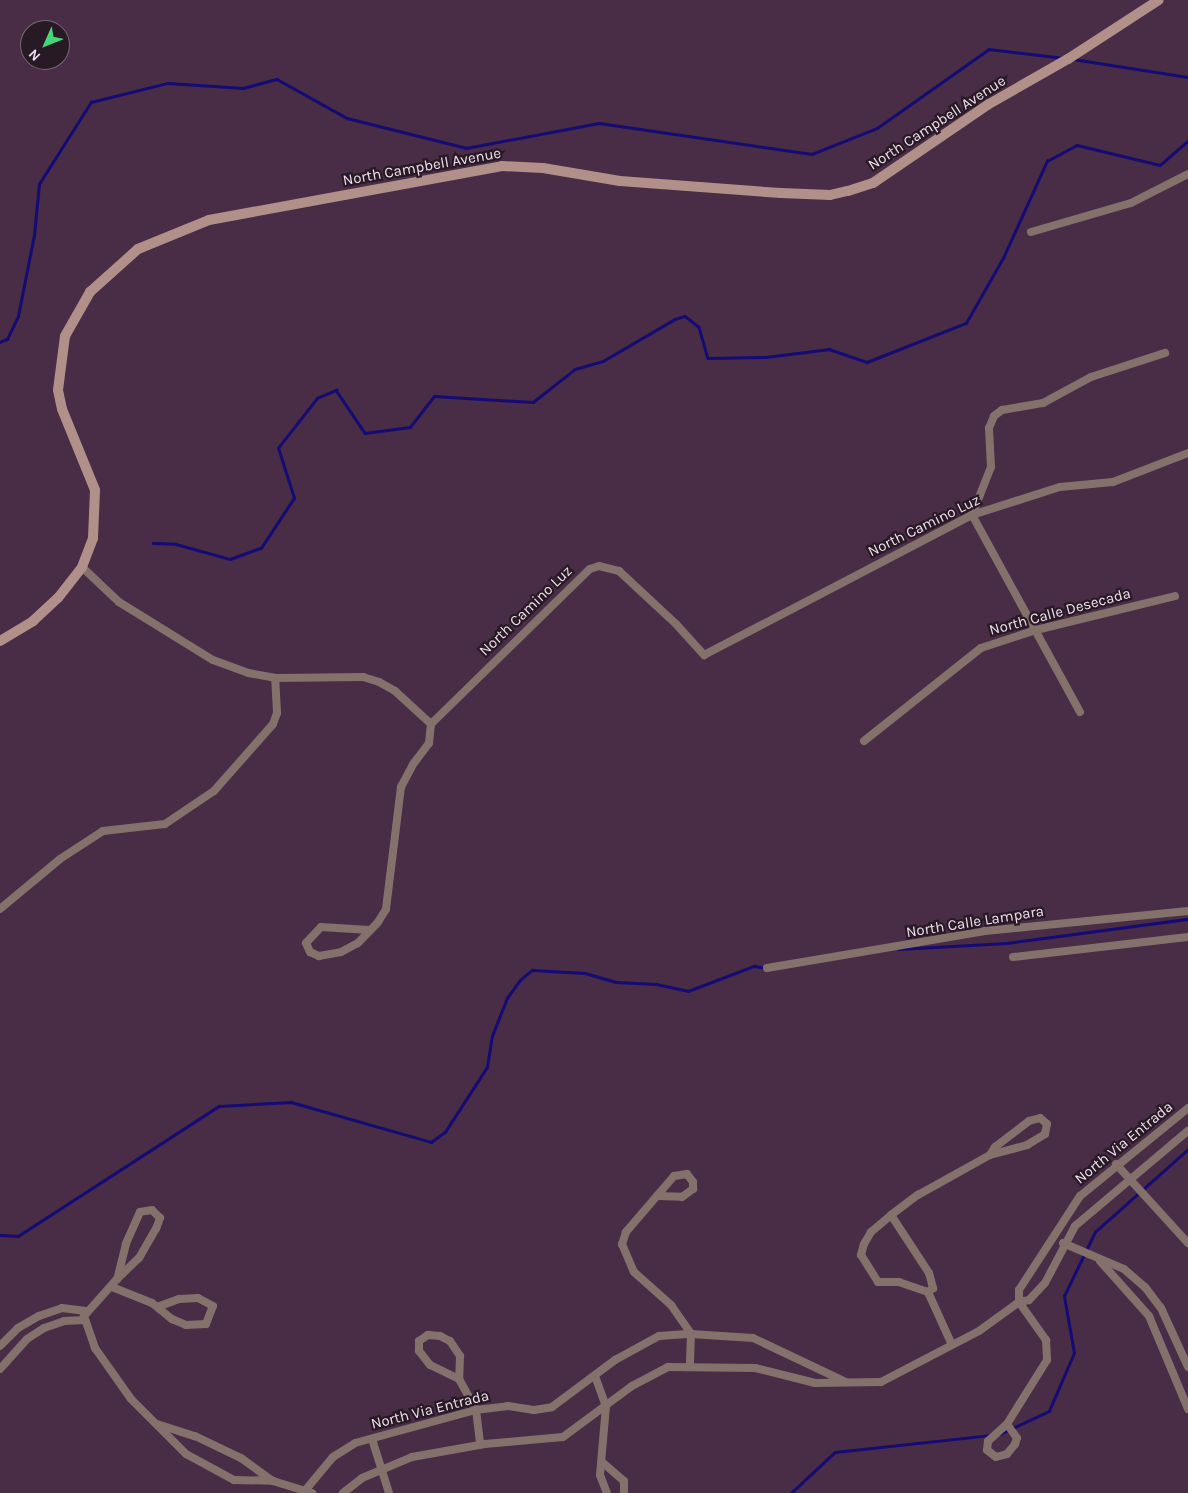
<!DOCTYPE html>
<html>
<head>
<meta charset="utf-8">
<style>
  body { margin:0 }
  #map { position:relative; width:1188px; height:1493px; overflow:hidden; background:#492c46; font-family:Karla,sans-serif }
  div>[style] { position:absolute }
  [style*='--x'] { left:calc(var(--x)*1px); top:calc(var(--y)*1px); width:calc(var(--w)*1px); rotate:calc(var(--a)*1deg) }
  .stream>* { height:2.5px; margin:-1.25px; padding:0 1.25px; transform-origin:1.25px; border-radius:1.25px; background:#140b74 }
  .street>* { height:8px; margin:-4px; padding:0 4px; transform-origin:4px; border-radius:4px; background:#85716c }
  .secondary>* { height:10px; margin:-5px; padding:0 5px; transform-origin:5px; border-radius:5px; background:#b09089 }
  span { translate:-50% -50%; white-space:nowrap; text-align:center; line-height:1.15; -webkit-text-stroke:4.5px #271a25; paint-order:stroke }
  .street-label { font-size:15px; color:#f1deee }
  .north { position:absolute; left:20px; top:20px; width:50px; height:50px; box-sizing:border-box; background:#271a25; border:1px solid #786875; border-radius:50%; rotate:226deg; font-size:14px; font-weight:700; line-height:20px; text-align:center; color:#f1deee }
  .north::after { content:''; display:block; margin:auto; width:18px; height:22px; background:#44d77a; clip-path:polygon(50% 0,100% 100%,50% 72%,0 100%) }
</style>
</head>
<body>
<div id="map">
  <div class="stream">
    <div style="--x:1073;--y:59;--w:116;--a:8.9"></div>
    <div style="--x:0;--y:342;--w:8;--a:-23"></div>
    <div style="--x:7;--y:339;--w:25;--a:-64"></div>
    <div style="--x:18;--y:316;--w:83;--a:-78.8"></div>
    <div style="--x:34;--y:235;--w:51;--a:-84.4"></div>
    <div style="--x:39;--y:184;--w:97;--a:-57.6"></div>
    <div style="--x:91;--y:102;--w:79;--a:-13.9"></div>
    <div style="--x:168;--y:83;--w:75;--a:3.8"></div>
    <div style="--x:243;--y:88;--w:35;--a:-15"></div>
    <div style="--x:277;--y:79;--w:80;--a:29.1"></div>
    <div style="--x:347;--y:118;--w:123;--a:14.1"></div>
    <div style="--x:466;--y:148;--w:135;--a:-10.6"></div>
    <div style="--x:599;--y:123;--w:215;--a:8.3"></div>
    <div style="--x:812;--y:154;--w:70;--a:-21.8"></div>
    <div style="--x:877;--y:128;--w:137;--a:-35.2"></div>
    <div style="--x:989;--y:49;--w:75;--a:6.9"></div>
    <div style="--x:153;--y:543;--w:23;--a:2"></div>
    <div style="--x:176;--y:544;--w:56;--a:15.5"></div>
    <div style="--x:230;--y:559;--w:33;--a:-20"></div>
    <div style="--x:261;--y:548;--w:60;--a:-56.6"></div>
    <div style="--x:294;--y:498;--w:52;--a:-107.7"></div>
    <div style="--x:278;--y:448;--w:63;--a:-52"></div>
    <div style="--x:317;--y:398;--w:21;--a:-23"></div>
    <div style="--x:336;--y:390;--w:52;--a:56"></div>
    <div style="--x:365;--y:433;--w:45;--a:-7.6"></div>
    <div style="--x:410;--y:427;--w:39;--a:-52"></div>
    <div style="--x:434;--y:396;--w:99;--a:3.5"></div>
    <div style="--x:533;--y:402;--w:53;--a:-38.2"></div>
    <div style="--x:575;--y:369;--w:29;--a:-16"></div>
    <div style="--x:603;--y:361;--w:83;--a:-30.3"></div>
    <div style="--x:675;--y:319;--w:10;--a:-17"></div>
    <div style="--x:685;--y:316;--w:18;--a:38"></div>
    <div style="--x:699;--y:327;--w:32;--a:74"></div>
    <div style="--x:708;--y:358;--w:58;--a:-1"></div>
    <div style="--x:766;--y:357;--w:64;--a:-7.2"></div>
    <div style="--x:829;--y:349;--w:40;--a:18.9"></div>
    <div style="--x:867;--y:362;--w:106;--a:-21.5"></div>
    <div style="--x:966;--y:323;--w:75;--a:-60.4"></div>
    <div style="--x:1003;--y:258;--w:107;--a:-65.6"></div>
    <div style="--x:1047;--y:161;--w:34;--a:-28"></div>
    <div style="--x:1077;--y:145;--w:85;--a:13.5"></div>
    <div style="--x:1160;--y:165;--w:37;--a:-41"></div>
    <div style="--x:898;--y:949;--w:109;--a:-3.2"></div>
    <div style="--x:1007;--y:943;--w:183;--a:-7.6"></div>
    <div style="--x:0;--y:1235;--w:18;--a:3"></div>
    <div style="--x:18;--y:1236;--w:239;--a:-32.9"></div>
    <div style="--x:219;--y:1106;--w:72;--a:-3.2"></div>
    <div style="--x:291;--y:1102;--w:146;--a:15.9"></div>
    <div style="--x:431;--y:1142;--w:17;--a:-36"></div>
    <div style="--x:445;--y:1132;--w:77;--a:-57.1"></div>
    <div style="--x:487;--y:1067;--w:31;--a:-81"></div>
    <div style="--x:492;--y:1036;--w:41;--a:-68.5"></div>
    <div style="--x:507;--y:998;--w:22;--a:-54"></div>
    <div style="--x:520;--y:980;--w:16;--a:-40"></div>
    <div style="--x:532;--y:970;--w:53;--a:3.2"></div>
    <div style="--x:585;--y:973;--w:32;--a:16"></div>
    <div style="--x:616;--y:982;--w:40;--a:2.9"></div>
    <div style="--x:656;--y:984;--w:33;--a:12"></div>
    <div style="--x:688;--y:991;--w:71;--a:-20.7"></div>
    <div style="--x:754;--y:966;--w:13;--a:9"></div>
    <div style="--x:1000;--y:1434;--w:54;--a:-25.1"></div>
    <div style="--x:1049;--y:1411;--w:63;--a:-66.7"></div>
    <div style="--x:1074;--y:1353;--w:58;--a:-100"></div>
    <div style="--x:1064;--y:1296;--w:71;--a:-64.2"></div>
    <div style="--x:1095;--y:1232;--w:125;--a:-41.7"></div>
    <div style="--x:791;--y:1493;--w:60;--a:-43"></div>
    <div style="--x:835;--y:1452;--w:158;--a:-6.2"></div>
  </div>
  <div class="street">
    <div style="--x:1031;--y:232;--w:104;--a:-16.2"></div>
    <div style="--x:1131;--y:203;--w:64;--a:-27"></div>
    <div style="--x:82;--y:567;--w:51;--a:43.4"></div>
    <div style="--x:119;--y:602;--w:110;--a:31.7"></div>
    <div style="--x:213;--y:660;--w:37;--a:20"></div>
    <div style="--x:248;--y:673;--w:27;--a:10"></div>
    <div style="--x:275;--y:678;--w:88;--a:-0.7"></div>
    <div style="--x:363;--y:677;--w:17;--a:17"></div>
    <div style="--x:379;--y:682;--w:18;--a:29"></div>
    <div style="--x:395;--y:691;--w:49;--a:42.5"></div>
    <div style="--x:1080;--y:712;--w:225;--a:-118.7"></div>
    <div style="--x:972;--y:515;--w:52;--a:-68.4"></div>
    <div style="--x:991;--y:467;--w:39;--a:-93"></div>
    <div style="--x:989;--y:428;--w:13;--a:-67"></div>
    <div style="--x:994;--y:416;--w:10;--a:-37"></div>
    <div style="--x:1002;--y:410;--w:42;--a:-9.7"></div>
    <div style="--x:1043;--y:403;--w:55;--a:-28.4"></div>
    <div style="--x:1091;--y:377;--w:78;--a:-18"></div>
    <div style="--x:431;--y:724;--w:222;--a:-44.3"></div>
    <div style="--x:590;--y:569;--w:9;--a:-18"></div>
    <div style="--x:599;--y:566;--w:21;--a:14"></div>
    <div style="--x:619;--y:571;--w:78;--a:42.9"></div>
    <div style="--x:676;--y:624;--w:42;--a:47.9"></div>
    <div style="--x:704;--y:655;--w:302;--a:-27.6"></div>
    <div style="--x:972;--y:515;--w:92;--a:-17.7"></div>
    <div style="--x:1060;--y:487;--w:53;--a:-5.4"></div>
    <div style="--x:1113;--y:482;--w:80;--a:-21.1"></div>
    <div style="--x:864;--y:741;--w:149;--a:-38.5"></div>
    <div style="--x:981;--y:648;--w:58;--a:-18.1"></div>
    <div style="--x:1036;--y:630;--w:143;--a:-13.7"></div>
    <div style="--x:0;--y:909;--w:78;--a:-39.8"></div>
    <div style="--x:60;--y:859;--w:51;--a:-33.1"></div>
    <div style="--x:103;--y:831;--w:62;--a:-6.4"></div>
    <div style="--x:165;--y:824;--w:59;--a:-34"></div>
    <div style="--x:214;--y:791;--w:89;--a:-48.6"></div>
    <div style="--x:273;--y:724;--w:12;--a:-70"></div>
    <div style="--x:277;--y:713;--w:35;--a:-93"></div>
    <div style="--x:369;--y:930;--w:48;--a:-176.4"></div>
    <div style="--x:321;--y:927;--w:22;--a:133"></div>
    <div style="--x:306;--y:943;--w:10;--a:66"></div>
    <div style="--x:310;--y:952;--w:10;--a:24"></div>
    <div style="--x:319;--y:956;--w:22;--a:-10"></div>
    <div style="--x:341;--y:952;--w:19;--a:-28"></div>
    <div style="--x:358;--y:943;--w:29;--a:-46"></div>
    <div style="--x:378;--y:922;--w:15;--a:-58"></div>
    <div style="--x:386;--y:909;--w:123;--a:-83"></div>
    <div style="--x:401;--y:787;--w:27;--a:-62"></div>
    <div style="--x:414;--y:763;--w:25;--a:-53"></div>
    <div style="--x:429;--y:743;--w:19;--a:-84"></div>
    <div style="--x:1013;--y:957;--w:176;--a:-6.5"></div>
    <div style="--x:767;--y:968;--w:221;--a:-9.6"></div>
    <div style="--x:985;--y:931;--w:204;--a:-5.6"></div>
    <div style="--x:1188;--y:1108;--w:139;--a:140.8"></div>
    <div style="--x:1080;--y:1196;--w:112;--a:123"></div>
    <div style="--x:1019;--y:1290;--w:12;--a:90"></div>
    <div style="--x:1019;--y:1302;--w:10;--a:-11"></div>
    <div style="--x:1029;--y:1300;--w:23;--a:-47"></div>
    <div style="--x:1045;--y:1283;--w:64;--a:-62.2"></div>
    <div style="--x:1075;--y:1226;--w:148;--a:-40.1"></div>
    <div style="--x:1116;--y:1164;--w:107;--a:47.7"></div>
    <div style="--x:657;--y:1196;--w:25;--a:2"></div>
    <div style="--x:682;--y:1197;--w:14;--a:-36"></div>
    <div style="--x:693;--y:1189;--w:7;--a:-90"></div>
    <div style="--x:693;--y:1182;--w:10;--a:-127"></div>
    <div style="--x:687;--y:1174;--w:13;--a:171"></div>
    <div style="--x:674;--y:1176;--w:74;--a:130.6"></div>
    <div style="--x:626;--y:1232;--w:13;--a:108"></div>
    <div style="--x:622;--y:1244;--w:30;--a:67"></div>
    <div style="--x:634;--y:1272;--w:50;--a:41.7"></div>
    <div style="--x:671;--y:1305;--w:35;--a:55"></div>
    <div style="--x:691;--y:1334;--w:31;--a:92"></div>
    <div style="--x:891;--y:1215;--w:69;--a:56.8"></div>
    <div style="--x:929;--y:1273;--w:16;--a:75"></div>
    <div style="--x:933;--y:1288;--w:6;--a:141"></div>
    <div style="--x:928;--y:1292;--w:31;--a:-161"></div>
    <div style="--x:899;--y:1282;--w:21;--a:180"></div>
    <div style="--x:878;--y:1282;--w:32;--a:-122"></div>
    <div style="--x:861;--y:1255;--w:11;--a:-75"></div>
    <div style="--x:864;--y:1244;--w:14;--a:-60"></div>
    <div style="--x:871;--y:1232;--w:26;--a:-40"></div>
    <div style="--x:891;--y:1215;--w:34;--a:-37"></div>
    <div style="--x:918;--y:1195;--w:82;--a:-29.1"></div>
    <div style="--x:990;--y:1155;--w:38;--a:-15"></div>
    <div style="--x:1027;--y:1145;--w:21;--a:-31"></div>
    <div style="--x:1045;--y:1134;--w:10;--a:-79"></div>
    <div style="--x:1047;--y:1124;--w:9;--a:-139"></div>
    <div style="--x:1040;--y:1118;--w:11;--a:165"></div>
    <div style="--x:1029;--y:1121;--w:43;--a:142.6"></div>
    <div style="--x:995;--y:1147;--w:9;--a:122"></div>
    <div style="--x:1063;--y:1243;--w:66;--a:23.1"></div>
    <div style="--x:1124;--y:1269;--w:28;--a:41"></div>
    <div style="--x:1145;--y:1287;--w:26;--a:53"></div>
    <div style="--x:1161;--y:1308;--w:65;--a:65.4"></div>
    <div style="--x:1100;--y:1261;--w:74;--a:48.3"></div>
    <div style="--x:1149;--y:1316;--w:101;--a:67.2"></div>
    <div style="--x:117;--y:1279;--w:30;--a:-44"></div>
    <div style="--x:139;--y:1258;--w:34;--a:-60"></div>
    <div style="--x:156;--y:1229;--w:12;--a:-70"></div>
    <div style="--x:160;--y:1218;--w:11;--a:-135"></div>
    <div style="--x:152;--y:1210;--w:12;--a:171"></div>
    <div style="--x:140;--y:1212;--w:35;--a:114"></div>
    <div style="--x:126;--y:1244;--w:36;--a:104"></div>
    <div style="--x:117;--y:1279;--w:50;--a:131.7"></div>
    <div style="--x:84;--y:1316;--w:34;--a:71"></div>
    <div style="--x:95;--y:1348;--w:62;--a:54.8"></div>
    <div style="--x:131;--y:1399;--w:78;--a:45"></div>
    <div style="--x:186;--y:1454;--w:55;--a:28.4"></div>
    <div style="--x:234;--y:1480;--w:39;--a:1"></div>
    <div style="--x:273;--y:1481;--w:41;--a:17.1"></div>
    <div style="--x:112;--y:1287;--w:43;--a:21.8"></div>
    <div style="--x:152;--y:1303;--w:26;--a:39"></div>
    <div style="--x:172;--y:1319;--w:15;--a:23"></div>
    <div style="--x:186;--y:1325;--w:20;--a:-3"></div>
    <div style="--x:206;--y:1324;--w:19;--a:-69"></div>
    <div style="--x:213;--y:1306;--w:17;--a:-152"></div>
    <div style="--x:198;--y:1298;--w:19;--a:177"></div>
    <div style="--x:179;--y:1299;--w:23;--a:160"></div>
    <div style="--x:928;--y:1292;--w:58;--a:65.6"></div>
    <div style="--x:0;--y:1346;--w:25;--a:-45"></div>
    <div style="--x:18;--y:1328;--w:24;--a:-30"></div>
    <div style="--x:39;--y:1316;--w:24;--a:-19"></div>
    <div style="--x:62;--y:1308;--w:24;--a:7"></div>
    <div style="--x:0;--y:1369;--w:40;--a:-48"></div>
    <div style="--x:27;--y:1339;--w:20;--a:-33"></div>
    <div style="--x:44;--y:1328;--w:21;--a:-19"></div>
    <div style="--x:64;--y:1321;--w:21;--a:-3"></div>
    <div style="--x:595;--y:1376;--w:32;--a:70"></div>
    <div style="--x:606;--y:1406;--w:69;--a:95"></div>
    <div style="--x:600;--y:1475;--w:19;--a:69"></div>
    <div style="--x:459;--y:1379;--w:32;--a:-154"></div>
    <div style="--x:430;--y:1365;--w:18;--a:-128"></div>
    <div style="--x:419;--y:1351;--w:10;--a:-90"></div>
    <div style="--x:419;--y:1341;--w:11;--a:-34"></div>
    <div style="--x:428;--y:1335;--w:12;--a:5"></div>
    <div style="--x:440;--y:1336;--w:11;--a:27"></div>
    <div style="--x:450;--y:1341;--w:18;--a:56"></div>
    <div style="--x:460;--y:1356;--w:23;--a:92"></div>
    <div style="--x:459;--y:1379;--w:35;--a:61"></div>
    <div style="--x:476;--y:1410;--w:35;--a:83"></div>
    <div style="--x:157;--y:1424;--w:40;--a:18"></div>
    <div style="--x:195;--y:1436;--w:51;--a:25.6"></div>
    <div style="--x:241;--y:1458;--w:39;--a:36"></div>
    <div style="--x:372;--y:1439;--w:57;--a:72.5"></div>
    <div style="--x:602;--y:1462;--w:29;--a:41"></div>
    <div style="--x:624;--y:1481;--w:12;--a:90"></div>
    <div style="--x:303;--y:1493;--w:47;--a:-50.2"></div>
    <div style="--x:333;--y:1457;--w:26;--a:-32"></div>
    <div style="--x:355;--y:1443;--w:125;--a:-15.3"></div>
    <div style="--x:476;--y:1410;--w:32;--a:-7"></div>
    <div style="--x:508;--y:1406;--w:26;--a:9"></div>
    <div style="--x:534;--y:1410;--w:18;--a:-9"></div>
    <div style="--x:552;--y:1407;--w:79;--a:-36.7"></div>
    <div style="--x:615;--y:1360;--w:50;--a:-28.6"></div>
    <div style="--x:659;--y:1336;--w:32;--a:-4"></div>
    <div style="--x:691;--y:1334;--w:62;--a:3.7"></div>
    <div style="--x:753;--y:1338;--w:103;--a:25.3"></div>
    <div style="--x:343;--y:1493;--w:24;--a:-38"></div>
    <div style="--x:362;--y:1478;--w:54;--a:-22.8"></div>
    <div style="--x:412;--y:1457;--w:74;--a:-10.1"></div>
    <div style="--x:485;--y:1444;--w:78;--a:-5.1"></div>
    <div style="--x:563;--y:1437;--w:86;--a:-36.5"></div>
    <div style="--x:632;--y:1386;--w:41;--a:-27.8"></div>
    <div style="--x:668;--y:1367;--w:87;--a:0.7"></div>
    <div style="--x:755;--y:1368;--w:62;--a:14"></div>
    <div style="--x:815;--y:1383;--w:66;--a:-0.9"></div>
    <div style="--x:881;--y:1382;--w:110;--a:-27.5"></div>
    <div style="--x:979;--y:1331;--w:49;--a:-35.9"></div>
    <div style="--x:1019;--y:1302;--w:47;--a:54.6"></div>
    <div style="--x:1046;--y:1340;--w:20;--a:87"></div>
    <div style="--x:1047;--y:1360;--w:75;--a:122"></div>
    <div style="--x:1007;--y:1424;--w:25;--a:138"></div>
    <div style="--x:988;--y:1441;--w:9;--a:96"></div>
    <div style="--x:987;--y:1450;--w:11;--a:38"></div>
    <div style="--x:996;--y:1457;--w:11;--a:-15"></div>
    <div style="--x:1007;--y:1454;--w:13;--a:-51"></div>
    <div style="--x:1015;--y:1444;--w:6;--a:-72"></div>
    <div style="--x:1017;--y:1438;--w:17;--a:-126"></div>
  </div>
  <div class="secondary">
    <div style="--x:0;--y:641;--w:39;--a:-31"></div>
    <div style="--x:33;--y:621;--w:34;--a:-43"></div>
    <div style="--x:58;--y:598;--w:39;--a:-52"></div>
    <div style="--x:82;--y:567;--w:31;--a:-69"></div>
    <div style="--x:93;--y:538;--w:48;--a:-87.6"></div>
    <div style="--x:95;--y:490;--w:87;--a:-112.2"></div>
    <div style="--x:62;--y:409;--w:19;--a:-102"></div>
    <div style="--x:58;--y:390;--w:54;--a:-82.6"></div>
    <div style="--x:65;--y:336;--w:51;--a:-60.4"></div>
    <div style="--x:90;--y:292;--w:64;--a:-41.9"></div>
    <div style="--x:138;--y:249;--w:77;--a:-22.2"></div>
    <div style="--x:209;--y:220;--w:298;--a:-10.4"></div>
    <div style="--x:502;--y:166;--w:41;--a:2.8"></div>
    <div style="--x:543;--y:168;--w:78;--a:9.6"></div>
    <div style="--x:620;--y:181;--w:161;--a:4.3"></div>
    <div style="--x:781;--y:193;--w:49;--a:2.3"></div>
    <div style="--x:830;--y:195;--w:18;--a:-13"></div>
    <div style="--x:848;--y:191;--w:26;--a:-18"></div>
    <div style="--x:873;--y:183;--w:140;--a:-34.3"></div>
    <div style="--x:989;--y:104;--w:91;--a:-29.7"></div>
    <div style="--x:1068;--y:59;--w:108;--a:-33"></div>
  </div>
  <div class="street-label">
    <span style="left:937px;top:123px;rotate:-33deg">North Campbell Avenue</span>
    <span style="left:422px;top:167px;rotate:-10deg">North Campbell Avenue</span>
    <span style="left:924px;top:526px;rotate:-26deg">North Camino Luz</span>
    <span style="left:526px;top:611px;rotate:-44deg">North Camino Luz</span>
    <span style="left:1060px;top:612px;rotate:-15deg">North Calle Desecada</span>
    <span style="left:975px;top:922px;rotate:-9deg">North Calle Lampara</span>
    <span style="left:1124px;top:1143px;rotate:-39deg">North Via Entrada</span>
    <span style="left:430px;top:1410px;rotate:-14deg">North Via Entrada</span>
  </div>
  <div class="north">N</div>
</div>
</body>
</html>
